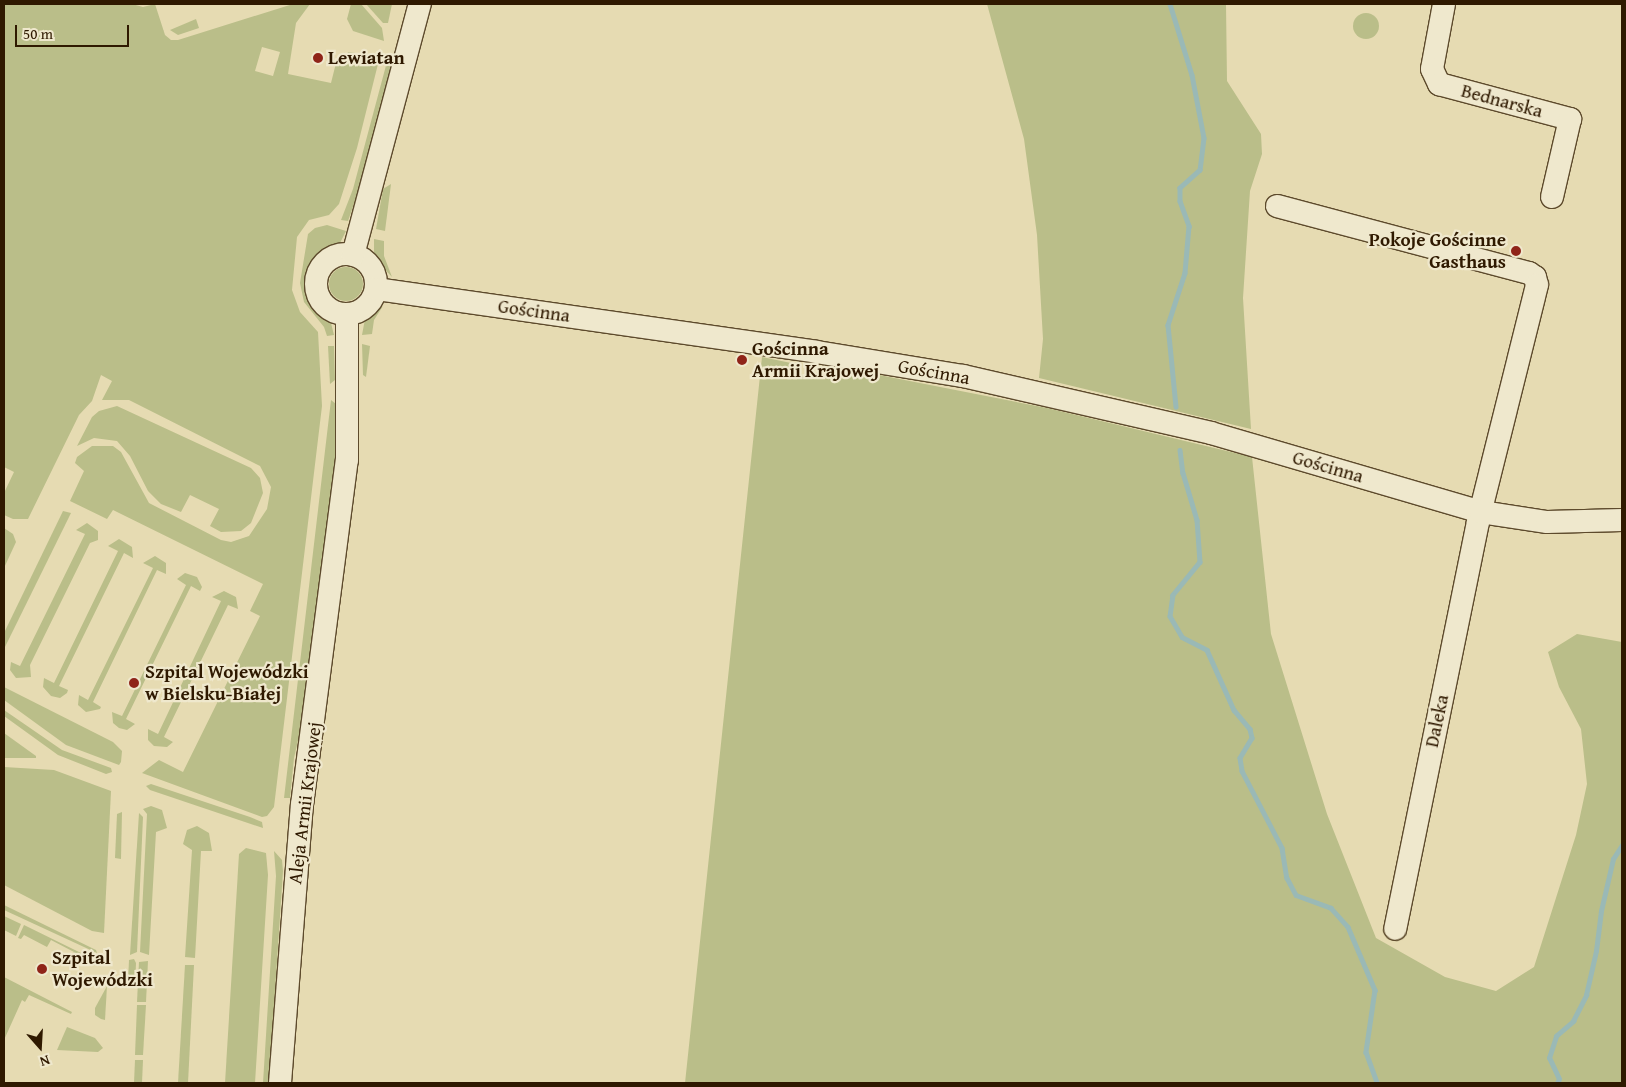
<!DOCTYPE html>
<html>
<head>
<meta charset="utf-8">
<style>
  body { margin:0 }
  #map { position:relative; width:1626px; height:1087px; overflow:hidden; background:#e6dbb2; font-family:"Gentium Book Plus",serif }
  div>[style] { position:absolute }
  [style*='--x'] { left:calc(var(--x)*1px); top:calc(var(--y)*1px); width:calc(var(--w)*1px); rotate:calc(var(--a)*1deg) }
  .green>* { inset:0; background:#babe89 }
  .round { border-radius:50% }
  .stream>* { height:4.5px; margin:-2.25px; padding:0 2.25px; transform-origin:2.25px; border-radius:2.25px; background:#9ab9b6 }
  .roads { filter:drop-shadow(1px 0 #5d4a2c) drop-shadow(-1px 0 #5d4a2c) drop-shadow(0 1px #5d4a2c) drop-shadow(0 -1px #5d4a2c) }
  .minor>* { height:22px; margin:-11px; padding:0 11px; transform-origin:11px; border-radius:11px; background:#efe8cd }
  .minor>.ring { margin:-11px; padding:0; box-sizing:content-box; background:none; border:22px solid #efe8cd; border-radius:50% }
  .dots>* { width:14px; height:14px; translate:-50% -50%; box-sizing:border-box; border:2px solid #efe8cd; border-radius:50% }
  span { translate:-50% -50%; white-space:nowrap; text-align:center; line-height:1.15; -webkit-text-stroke:4.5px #efe8cd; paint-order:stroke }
  .poi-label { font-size:19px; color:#2f1900; font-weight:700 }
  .left { translate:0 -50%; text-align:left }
  .right { translate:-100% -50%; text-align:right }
  .street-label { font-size:19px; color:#2f1900 }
  .frame { position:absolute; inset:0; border:5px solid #2f1900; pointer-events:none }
  .north { position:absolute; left:15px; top:1022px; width:50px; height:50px; -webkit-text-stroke:4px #efe8cd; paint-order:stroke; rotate:161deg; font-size:14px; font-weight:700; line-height:20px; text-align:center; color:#2f1900 }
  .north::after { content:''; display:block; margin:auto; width:18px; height:22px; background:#2f1900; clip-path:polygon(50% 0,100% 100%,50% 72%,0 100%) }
  .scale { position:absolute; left:15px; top:25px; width:114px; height:22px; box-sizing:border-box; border:2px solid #2f1900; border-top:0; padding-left:6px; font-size:15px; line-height:18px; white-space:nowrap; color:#2f1900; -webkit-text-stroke:4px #efe8cd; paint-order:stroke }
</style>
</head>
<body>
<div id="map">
  <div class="green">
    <div style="clip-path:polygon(evenodd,4px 4px,132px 4px,143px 7px,155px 4px,165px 35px,171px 40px,178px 40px,293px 4px,310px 4px,296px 23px,288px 74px,331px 83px,336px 63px,343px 63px,348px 52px,380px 56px,357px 148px,339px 204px,329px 215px,309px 220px,297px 237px,292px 290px,300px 312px,318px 332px,322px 406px,274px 807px,267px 816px,262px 817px,142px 773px,159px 760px,183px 772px,260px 616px,250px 611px,263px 584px,113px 510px,107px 519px,70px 501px,84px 471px,75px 463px,77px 457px,92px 446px,113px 446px,121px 452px,149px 503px,221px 540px,231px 542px,249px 536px,267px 509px,271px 487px,260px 466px,129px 400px,102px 400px,112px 381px,101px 375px,92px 401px,79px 415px,28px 519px,13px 519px,4px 515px,4px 493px,14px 472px,4px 467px,4px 4px,262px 47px,280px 52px,273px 76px,255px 71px,262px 47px)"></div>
    <div style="clip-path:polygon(351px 4px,361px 4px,382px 28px,384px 41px,353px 31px,347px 19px)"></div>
    <div style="clip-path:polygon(366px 4px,392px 4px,388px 23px,383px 23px)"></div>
    <div style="clip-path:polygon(987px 4px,1226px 4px,1227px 81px,1261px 134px,1262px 154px,1250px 191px,1243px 298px,1251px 429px,1039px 378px,1043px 339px,1037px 235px,1024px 139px)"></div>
    <div class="round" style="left:1353px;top:13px;width:26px;height:26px"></div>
    <div style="clip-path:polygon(196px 19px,199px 28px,178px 35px,170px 30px)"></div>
    <div style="clip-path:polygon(391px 57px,394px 61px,364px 175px,348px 221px,341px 220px,353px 189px,388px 58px)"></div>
    <div style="clip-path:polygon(391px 184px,385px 231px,376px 229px,383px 189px)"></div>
    <div style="clip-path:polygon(327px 225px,346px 231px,340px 243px,315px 263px,310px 278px,311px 298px,331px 323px,334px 335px,327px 336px,324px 327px,304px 302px,300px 283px,308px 234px,315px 228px)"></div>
    <div style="clip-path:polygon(374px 239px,384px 241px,384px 256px,392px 277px,374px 258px)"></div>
    <div class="round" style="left:329px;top:267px;width:34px;height:34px"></div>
    <div style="clip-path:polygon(383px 306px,374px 320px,372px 334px,362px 335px,365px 319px)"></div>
    <div style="clip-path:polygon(362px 344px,370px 346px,366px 377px,363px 375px)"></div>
    <div style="clip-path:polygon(328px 346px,334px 346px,335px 380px,330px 384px)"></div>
    <div style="clip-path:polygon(762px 357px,791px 363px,806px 379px,842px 370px,879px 375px,1047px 408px,1252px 457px,1271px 634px,1327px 814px,1376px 938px,1445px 977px,1496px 991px,1534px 967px,1576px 835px,1587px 784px,1581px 729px,1559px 687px,1548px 652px,1577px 634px,1622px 642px,1622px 1083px,685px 1083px)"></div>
    <div style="clip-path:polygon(331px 400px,336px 404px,337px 460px,311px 684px,294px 758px,290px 798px,284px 798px)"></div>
    <div style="clip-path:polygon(117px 406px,251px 468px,260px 478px,263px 493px,251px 523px,241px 531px,221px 532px,210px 526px,219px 509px,190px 495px,181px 512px,161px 504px,148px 491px,130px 456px,117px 441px,94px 438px,77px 446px,92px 417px,99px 411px)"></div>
    <div style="clip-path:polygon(63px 511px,71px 513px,4px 649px,4px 633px)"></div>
    <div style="clip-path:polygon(87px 523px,98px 531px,98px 540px,90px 543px,30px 665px,31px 677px,16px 678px,10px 670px,11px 662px,20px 666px,85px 534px,76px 530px)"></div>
    <div style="clip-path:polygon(4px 528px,13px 534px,16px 542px,4px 568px)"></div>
    <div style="clip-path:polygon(119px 539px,132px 547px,133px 558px,124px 553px,59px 686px,68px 690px,67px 693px,60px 698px,51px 696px,43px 687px,44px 678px,54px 683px,118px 551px,108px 546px)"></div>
    <div style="clip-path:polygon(155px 556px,166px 563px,166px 574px,157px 570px,93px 702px,101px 707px,100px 709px,86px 712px,78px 705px,79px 695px,88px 700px,153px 568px,143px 563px)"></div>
    <div style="clip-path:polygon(185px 573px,197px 577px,202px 587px,200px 591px,191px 586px,126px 719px,135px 724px,127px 730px,119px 728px,113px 723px,112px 712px,122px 716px,186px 585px,177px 579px)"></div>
    <div style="clip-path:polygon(224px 591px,236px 597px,238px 609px,228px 605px,164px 737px,173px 742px,167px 747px,154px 746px,148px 740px,148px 729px,158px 734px,221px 601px,212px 597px)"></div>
    <div style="clip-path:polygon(4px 687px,113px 742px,122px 751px,121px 762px,119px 765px,66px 745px,4px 700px)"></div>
    <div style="clip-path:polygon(4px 710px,62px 750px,111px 768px,112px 772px,106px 774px,58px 755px,4px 716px)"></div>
    <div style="clip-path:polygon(4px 733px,36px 756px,36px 758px,4px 758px)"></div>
    <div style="clip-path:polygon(4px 767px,54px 770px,111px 791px,104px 933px,92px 931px,4px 885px)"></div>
    <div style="clip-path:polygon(151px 784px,250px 817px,262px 822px,263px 828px,150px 790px,146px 786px)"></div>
    <div style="clip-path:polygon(151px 806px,162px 810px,167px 828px,156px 832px,149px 955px,140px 952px,147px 814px,143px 809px)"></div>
    <div style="clip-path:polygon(122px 812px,121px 859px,115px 858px,117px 814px)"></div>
    <div style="clip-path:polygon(139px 813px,143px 817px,137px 952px,130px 955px)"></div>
    <div style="clip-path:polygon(197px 826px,209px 833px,212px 851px,201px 851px,195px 958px,185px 957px,192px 850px,183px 844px,187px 830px)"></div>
    <div style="clip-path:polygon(246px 848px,266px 853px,268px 875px,255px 1083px,225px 1083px,239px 854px)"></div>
    <div style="clip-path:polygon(274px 851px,282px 860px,283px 871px,269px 1083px,263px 1083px,276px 876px)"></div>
    <div style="clip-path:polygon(4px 905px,96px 950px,97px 953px,4px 910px)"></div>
    <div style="clip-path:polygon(4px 916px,21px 924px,16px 936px,4px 930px)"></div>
    <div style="clip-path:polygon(24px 925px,81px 953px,82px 961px,69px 961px,74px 952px,51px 940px,47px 947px,24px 935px,21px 939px,18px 938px)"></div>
    <div style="clip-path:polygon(134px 959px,136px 963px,135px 987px,128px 982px,129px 960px)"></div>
    <div style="clip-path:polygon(148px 961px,146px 1002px,137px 1002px,139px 962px)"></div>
    <div style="clip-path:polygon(185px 965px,194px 965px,188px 1083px,178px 1083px)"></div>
    <div style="clip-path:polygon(4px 977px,72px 1012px,71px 1014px,29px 995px,25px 1002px,22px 1000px,4px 1040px)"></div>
    <div style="clip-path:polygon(107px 986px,105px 1020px,101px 1019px,95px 1015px,95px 1008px)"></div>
    <div style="clip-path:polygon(137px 1005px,146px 1005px,143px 1055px,135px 1055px)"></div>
    <div style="clip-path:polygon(67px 1027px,95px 1038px,103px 1048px,98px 1052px,57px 1050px)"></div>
    <div style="clip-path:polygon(135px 1060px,143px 1060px,142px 1083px,134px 1083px)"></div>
  </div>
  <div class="stream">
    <div style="--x:1170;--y:4;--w:74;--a:72.8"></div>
    <div style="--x:1192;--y:75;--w:64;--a:79.2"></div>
    <div style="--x:1204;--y:138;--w:32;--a:97"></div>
    <div style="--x:1200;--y:170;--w:27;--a:138"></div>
    <div style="--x:1180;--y:188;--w:13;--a:90"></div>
    <div style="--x:1180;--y:201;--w:27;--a:70"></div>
    <div style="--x:1189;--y:226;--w:47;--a:94.9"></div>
    <div style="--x:1185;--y:273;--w:55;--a:108.1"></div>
    <div style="--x:1168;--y:325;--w:82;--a:84.4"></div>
    <div style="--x:1180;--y:450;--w:23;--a:83"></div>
    <div style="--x:1183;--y:473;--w:49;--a:73.4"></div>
    <div style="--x:1197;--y:520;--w:42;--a:85.9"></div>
    <div style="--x:1200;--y:562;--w:43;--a:129.3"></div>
    <div style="--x:1173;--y:595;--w:21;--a:98"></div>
    <div style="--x:1170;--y:616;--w:24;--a:60"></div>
    <div style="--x:1182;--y:637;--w:28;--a:27"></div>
    <div style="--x:1207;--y:650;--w:66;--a:65.8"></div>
    <div style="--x:1234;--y:710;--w:25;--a:50"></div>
    <div style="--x:1250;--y:729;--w:9;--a:77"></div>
    <div style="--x:1252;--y:738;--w:23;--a:121"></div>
    <div style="--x:1240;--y:758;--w:13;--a:81"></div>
    <div style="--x:1242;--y:771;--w:87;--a:62.5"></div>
    <div style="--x:1282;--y:848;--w:30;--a:81"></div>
    <div style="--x:1287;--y:878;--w:19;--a:62"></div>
    <div style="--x:1296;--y:895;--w:37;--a:20"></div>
    <div style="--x:1331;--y:908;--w:25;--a:48"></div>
    <div style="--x:1348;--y:927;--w:69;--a:66.8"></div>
    <div style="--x:1375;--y:990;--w:63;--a:98.3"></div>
    <div style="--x:1366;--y:1052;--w:33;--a:70"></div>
    <div style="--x:1557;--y:1083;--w:4;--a:-63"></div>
    <div style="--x:1559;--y:1079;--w:23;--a:-115"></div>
    <div style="--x:1549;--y:1058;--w:23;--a:-72"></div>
    <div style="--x:1556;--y:1036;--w:23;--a:-41"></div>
    <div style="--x:1573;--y:1021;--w:29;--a:-63"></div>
    <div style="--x:1586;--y:995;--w:45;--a:-77.2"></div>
    <div style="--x:1596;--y:951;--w:40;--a:-82.9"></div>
    <div style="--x:1601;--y:911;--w:53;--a:-77"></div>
    <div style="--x:1613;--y:859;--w:17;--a:-57"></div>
  </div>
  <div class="roads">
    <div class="minor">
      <div style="--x:1444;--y:4;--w:66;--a:100.5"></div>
      <div style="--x:1432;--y:69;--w:17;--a:65"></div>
      <div style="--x:1439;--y:84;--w:136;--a:15"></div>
      <div style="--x:1570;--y:119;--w:80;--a:103"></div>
      <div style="--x:1277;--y:206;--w:261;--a:14.9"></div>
      <div style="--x:1529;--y:273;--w:7;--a:34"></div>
      <div style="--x:1535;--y:277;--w:8;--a:76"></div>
      <div style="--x:1537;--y:285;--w:244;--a:104"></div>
      <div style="--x:1478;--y:522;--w:415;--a:101.5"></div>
      <div class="ring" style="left:316px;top:254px;width:38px;height:38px"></div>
      <div style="--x:353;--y:255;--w:260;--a:-75.1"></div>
      <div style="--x:376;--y:289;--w:444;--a:8.1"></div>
      <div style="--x:816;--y:352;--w:149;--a:9.3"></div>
      <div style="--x:963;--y:376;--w:254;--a:12.9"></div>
      <div style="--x:1211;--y:433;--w:281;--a:16.3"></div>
      <div style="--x:1481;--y:512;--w:67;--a:8.6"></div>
      <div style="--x:1547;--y:522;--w:75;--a:-1.5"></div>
      <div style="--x:280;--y:1083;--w:279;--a:-85.5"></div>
      <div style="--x:302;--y:805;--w:348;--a:-82.6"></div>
      <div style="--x:347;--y:460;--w:146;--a:-90"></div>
    </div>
  </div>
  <div class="dots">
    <div style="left:318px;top:58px;background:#8f2418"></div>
    <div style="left:1516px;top:251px;background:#8f2418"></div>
    <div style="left:742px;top:360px;background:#8f2418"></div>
    <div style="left:134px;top:683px;background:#8f2418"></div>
    <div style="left:42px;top:969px;background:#8f2418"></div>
  </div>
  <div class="poi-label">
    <span class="left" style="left:328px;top:58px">Lewiatan</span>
    <span class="right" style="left:1506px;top:251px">Pokoje Gościnne<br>Gasthaus</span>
    <span class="left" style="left:752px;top:360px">Gościnna<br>Armii Krajowej</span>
    <span class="left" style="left:145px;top:683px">Szpital Wojewódzki<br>w Bielsku-Białej</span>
    <span class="left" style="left:52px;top:969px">Szpital<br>Wojewódzki</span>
  </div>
  <div class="street-label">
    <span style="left:1502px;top:101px;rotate:15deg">Bednarska</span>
    <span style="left:534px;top:311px;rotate:8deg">Gościnna</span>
    <span style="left:934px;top:372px;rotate:10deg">Gościnna</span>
    <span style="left:1328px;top:467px;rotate:16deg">Gościnna</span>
    <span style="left:1437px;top:721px;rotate:-78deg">Daleka</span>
    <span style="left:305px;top:803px;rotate:-83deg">Aleja Armii Krajowej</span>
  </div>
  <div class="frame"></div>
  <div class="north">N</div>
  <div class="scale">50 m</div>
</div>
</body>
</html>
